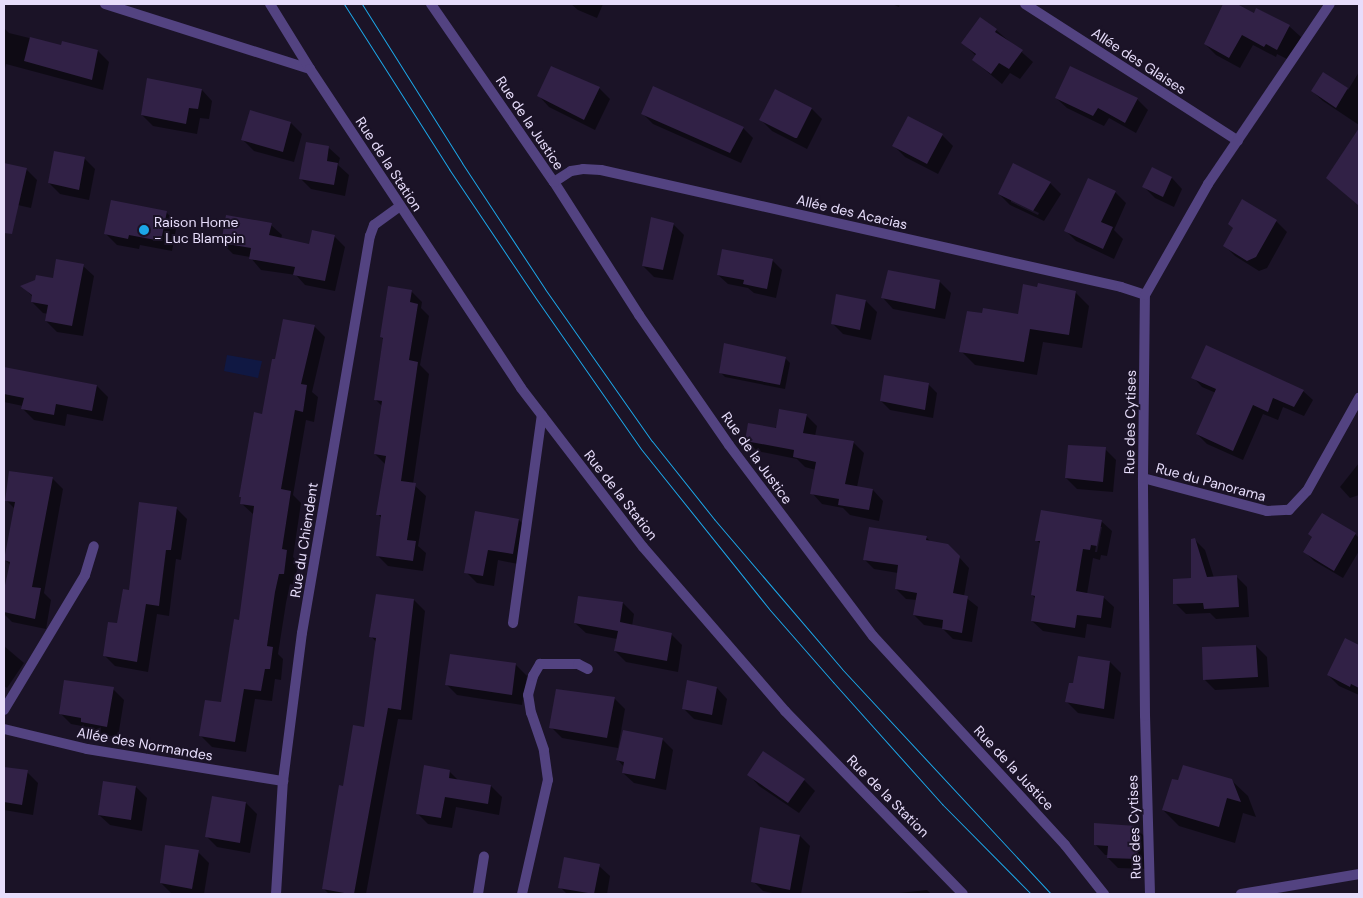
<!DOCTYPE html>
<html>
<head>
<meta charset="utf-8">
<style>
  body { margin:0 }
  #map { position:relative; width:1363px; height:898px; overflow:hidden; background:#1b1327; font-family:"DM Sans",sans-serif }
  div>[style] { position:absolute }
  [style*='--x'] { left:calc(var(--x)*1px); top:calc(var(--y)*1px); width:calc(var(--w)*1px); rotate:calc(var(--a)*1deg) }
  .water>* { inset:0; background:#101843 }
  .shadow>* { inset:0; background:#0007 }
  .building>* { inset:0; background:#312146 }
  .service>* { height:10px; margin:-5px; padding:0 5px; transform-origin:5px; border-radius:5px; background:#534381 }
  .minor>* { height:10px; margin:-5px; padding:0 5px; transform-origin:5px; border-radius:5px; background:#534381 }
  .tram>* { height:1px; margin:-0.5px; padding:0 0.5px; transform-origin:0.5px; border-radius:0.5px; background:#1ca7e8 }
  .dots>* { width:14px; height:14px; translate:-50% -50%; box-sizing:border-box; border:2px solid #1b1327; border-radius:50% }
  span { translate:-50% -50%; white-space:nowrap; text-align:center; line-height:1.15; -webkit-text-stroke:4px #1b1327; paint-order:stroke }
  .street-label { font-size:14px; color:#e7ddfb }
  .poi-label { font-size:14px; color:#e7ddfb }
  .left { translate:0 -50%; text-align:left }
  .frame { position:absolute; inset:0; border:5px solid #e7ddfb; pointer-events:none }
</style>
</head>
<body>
<div id="map">
  <div class="water">
    <div style="clip-path:polygon(227px 355px,262px 361px,258px 378px,224px 371px)"></div>
  </div>
  <div class="shadow">
    <div style="clip-path:polygon(571px 4px,603px 4px,597px 18px,578px 10px)"></div>
    <div style="clip-path:polygon(892px 4px,900px 4px,899px 7px)"></div>
    <div style="clip-path:polygon(1225px 4px,1235px 4px,1254px 15px,1257px 9px,1290px 27px,1301px 37px,1289px 60px,1277px 54px,1276px 57px,1253px 45px,1240px 68px,1216px 55px,1205px 44px)"></div>
    <div style="clip-path:polygon(4px 28px,9px 33px,62px 46px,63px 43px,98px 51px,109px 62px,103px 90px,6px 64px,4px 73px)"></div>
    <div style="clip-path:polygon(996px 30px,1033px 62px,1020px 79px,1010px 73px,1002px 84px,973px 60px,976px 56px,963px 43px)"></div>
    <div style="clip-path:polygon(1359px 72px,1359px 125px,1323px 101px,1312px 91px,1324px 73px,1348px 90px)"></div>
    <div style="clip-path:polygon(599px 88px,610px 99px,595px 130px,549px 107px,539px 96px)"></div>
    <div style="clip-path:polygon(202px 90px,212px 101px,209px 119px,200px 118px,197px 134px,153px 126px,142px 115px)"></div>
    <div style="clip-path:polygon(1056px 98px,1137px 99px,1148px 110px,1136px 133px,1109px 118px,1104px 126px,1067px 108px)"></div>
    <div style="clip-path:polygon(812px 109px,822px 119px,807px 149px,772px 131px,761px 120px)"></div>
    <div style="clip-path:polygon(250px 112px,291px 123px,302px 134px,294px 162px,254px 151px,243px 140px)"></div>
    <div style="clip-path:polygon(643px 114px,743px 128px,753px 138px,741px 163px,653px 124px)"></div>
    <div style="clip-path:polygon(1359px 130px,1359px 206px,1327px 178px)"></div>
    <div style="clip-path:polygon(942px 135px,953px 146px,938px 174px,905px 157px,894px 146px)"></div>
    <div style="clip-path:polygon(329px 148px,340px 158px,338px 165px,349px 175px,345px 196px,311px 189px,301px 179px)"></div>
    <div style="clip-path:polygon(84px 158px,95px 169px,89px 200px,60px 194px,49px 183px)"></div>
    <div style="clip-path:polygon(4px 164px,26px 169px,37px 180px,31px 208px,4px 202px)"></div>
    <div style="clip-path:polygon(1152px 169px,1172px 178px,1182px 189px,1174px 207px,1155px 198px,1144px 187px)"></div>
    <div style="clip-path:polygon(evenodd,1050px 183px,1061px 194px,1044px 221px,1010px 205px,999px 194px,1050px 183px,1011px 199px,1039px 213px,1038px 215px,1011px 202px,1011px 199px)"></div>
    <div style="clip-path:polygon(1115px 192px,1126px 203px,1114px 230px,1123px 239px,1114px 259px,1076px 241px,1065px 230px)"></div>
    <div style="clip-path:polygon(1242px 201px,1276px 221px,1287px 232px,1267px 268px,1259px 271px,1235px 256px,1225px 246px,1234px 229px)"></div>
    <div style="clip-path:polygon(166px 212px,177px 223px,172px 251px,140px 245px,139px 249px,117px 245px,106px 234px)"></div>
    <div style="clip-path:polygon(673px 224px,684px 235px,673px 280px,654px 277px,643px 266px)"></div>
    <div style="clip-path:polygon(271px 225px,282px 235px,281px 239px,310px 246px,334px 236px,345px 247px,335px 291px,305px 285px,296px 275px,261px 270px,250px 257px,233px 254px,222px 243px)"></div>
    <div style="clip-path:polygon(772px 260px,782px 270px,776px 298px,754px 293px,748px 288px,728px 284px,718px 275px)"></div>
    <div style="clip-path:polygon(83px 266px,94px 276px,83px 336px,57px 332px,46px 321px,48px 314px,43px 313px,32px 302px,33px 297px,23px 287px,54px 279px)"></div>
    <div style="clip-path:polygon(940px 282px,951px 293px,945px 319px,893px 309px,883px 298px)"></div>
    <div style="clip-path:polygon(411px 291px,422px 302px,421px 308px,429px 316px,420px 365px,429px 374px,413px 484px,426px 496px,418px 546px,426px 553px,423px 571px,388px 566px,377px 555px,382px 519px,378px 514px,386px 465px,375px 454px,382px 406px,375px 399px,384px 340px,381px 337px)"></div>
    <div style="clip-path:polygon(1075px 292px,1089px 306px,1082px 348px,1043px 342px,1037px 375px,975px 365px,961px 351px,1019px 316px)"></div>
    <div style="clip-path:polygon(837px 295px,866px 301px,877px 312px,871px 340px,843px 334px,832px 323px)"></div>
    <div style="clip-path:polygon(314px 326px,325px 337px,312px 392px,318px 397px,314px 422px,306px 420px,293px 495px,301px 503px,293px 557px,298px 562px,295px 585px,290px 584px,286px 603px,278px 654px,283px 659px,281px 680px,275px 679px,272px 701px,255px 699px,246px 752px,212px 747px,201px 736px,223px 704px,240px 621px,254px 515px,241px 503px,276px 361px)"></div>
    <div style="clip-path:polygon(785px 358px,790px 363px,785px 389px,725px 377px,720px 372px)"></div>
    <div style="clip-path:polygon(4px 368px,97px 386px,108px 397px,103px 421px,67px 414px,65px 426px,34px 420px,23px 409px,23px 406px,4px 402px)"></div>
    <div style="clip-path:polygon(1193px 377px,1303px 391px,1313px 400px,1304px 416px,1283px 407px,1278px 420px,1263px 414px,1243px 460px,1207px 444px,1197px 434px,1216px 393px,1202px 387px)"></div>
    <div style="clip-path:polygon(928px 384px,937px 393px,933px 418px,890px 410px,881px 401px)"></div>
    <div style="clip-path:polygon(806px 415px,817px 426px,815px 436px,853px 442px,864px 453px,857px 487px,873px 490px,883px 501px,879px 521px,850px 515px,843px 508px,822px 504px,812px 493px,816px 470px,805px 467px,797px 459px,757px 451px,746px 440px)"></div>
    <div style="clip-path:polygon(1105px 449px,1116px 460px,1113px 492px,1077px 489px,1066px 478px)"></div>
    <div style="clip-path:polygon(1359px 463px,1359px 495px,1350px 498px,1340px 487px)"></div>
    <div style="clip-path:polygon(52px 478px,63px 489px,44px 593px,51px 600px,46px 629px,12px 622px,4px 614px,4px 597px,10px 565px,5px 560px,15px 509px,6px 500px)"></div>
    <div style="clip-path:polygon(176px 508px,187px 519px,181px 560px,176px 559px,169px 616px,157px 614px,148px 672px,115px 666px,104px 655px,118px 625px,130px 591px)"></div>
    <div style="clip-path:polygon(476px 513px,519px 520px,530px 531px,523px 565px,498px 560px,494px 586px,477px 583px,466px 572px)"></div>
    <div style="clip-path:polygon(evenodd,1101px 521px,1112px 531px,1107px 556px,1101px 555px,1100px 560px,1093px 558px,1087px 594px,1103px 597px,1114px 607px,1111px 628px,1087px 624px,1085px 638px,1043px 631px,1032px 621px,1036px 599px,1032px 595px,1041px 544px,1036px 540px,1101px 521px,1099px 527px,1102px 527px,1097px 552px,1095px 552px,1099px 527px)"></div>
    <div style="clip-path:polygon(1355px 534px,1359px 538px,1359px 551px,1343px 578px,1314px 561px,1305px 552px)"></div>
    <div style="clip-path:polygon(926px 537px,931px 542px,958px 556px,969px 568px,964px 596px,978px 607px,972px 642px,953px 639px,942px 628px,924px 625px,914px 615px,917px 600px,906px 599px,896px 589px,898px 573px,874px 569px,864px 559px)"></div>
    <div style="clip-path:polygon(1194px 539px,1205px 550px,1214px 578px,1236px 576px,1247px 587px,1249px 617px,1216px 619px,1210px 613px,1186px 614px,1175px 603px,1192px 579px)"></div>
    <div style="clip-path:polygon(414px 600px,425px 611px,412px 720px,398px 719px,366px 894px,329px 894px,324px 889px,344px 787px,365px 729px,377px 643px,371px 636px)"></div>
    <div style="clip-path:polygon(605px 600px,623px 603px,634px 614px,632px 626px,671px 634px,682px 645px,678px 672px,626px 662px,615px 651px,617px 639px,586px 633px,575px 623px)"></div>
    <div style="clip-path:polygon(1346px 639px,1359px 646px,1359px 695px,1339px 686px,1328px 675px)"></div>
    <div style="clip-path:polygon(4px 646px,24px 663px,7px 688px,4px 686px)"></div>
    <div style="clip-path:polygon(1256px 646px,1267px 657px,1269px 687px,1215px 690px,1204px 679px)"></div>
    <div style="clip-path:polygon(1110px 662px,1121px 673px,1114px 719px,1078px 713px,1067px 702px,1074px 684px)"></div>
    <div style="clip-path:polygon(516px 665px,527px 676px,522px 705px,457px 695px,446px 684px)"></div>
    <div style="clip-path:polygon(717px 688px,727px 699px,722px 725px,694px 719px,683px 708px)"></div>
    <div style="clip-path:polygon(113px 689px,124px 700px,118px 737px,93px 733px,87px 727px,71px 724px,60px 713px)"></div>
    <div style="clip-path:polygon(614px 698px,625px 709px,618px 748px,562px 738px,551px 727px)"></div>
    <div style="clip-path:polygon(662px 739px,673px 750px,666px 790px,634px 783px,623px 773px,624px 767px,618px 760px)"></div>
    <div style="clip-path:polygon(4px 768px,27px 772px,38px 783px,33px 815px,4px 810px)"></div>
    <div style="clip-path:polygon(449px 771px,459px 781px,491px 786px,502px 797px,499px 815px,456px 807px,452px 828px,428px 824px,417px 813px)"></div>
    <div style="clip-path:polygon(749px 775px,804px 780px,815px 791px,799px 813px,759px 786px)"></div>
    <div style="clip-path:polygon(1231px 780px,1248px 796px,1256px 817px,1243px 813px,1235px 843px,1179px 826px,1163px 810px,1179px 782px)"></div>
    <div style="clip-path:polygon(136px 787px,147px 798px,142px 831px,110px 825px,99px 815px)"></div>
    <div style="clip-path:polygon(246px 803px,257px 814px,250px 853px,217px 847px,206px 836px)"></div>
    <div style="clip-path:polygon(1136px 828px,1146px 838px,1148px 869px,1118px 868px,1108px 858px,1108px 855px,1105px 855px,1095px 844px)"></div>
    <div style="clip-path:polygon(800px 836px,810px 846px,801px 894px,777px 894px,763px 891px,753px 881px)"></div>
    <div style="clip-path:polygon(198px 852px,209px 863px,204px 894px,172px 894px,161px 883px)"></div>
    <div style="clip-path:polygon(599px 866px,610px 876px,607px 894px,567px 894px,560px 887px)"></div>
    <div style="clip-path:polygon(927px 890px,931px 894px,890px 894px)"></div>
  </div>
  <div class="building">
    <div style="clip-path:polygon(1223px 4px,1237px 4px,1254px 13px,1256px 8px,1290px 25px,1277px 50px,1266px 44px,1264px 47px,1242px 35px,1229px 58px,1204px 44px)"></div>
    <div style="clip-path:polygon(980px 17px,997px 29px,995px 32px,1023px 50px,1009px 69px,999px 63px,991px 74px,972px 60px,976px 54px,961px 43px)"></div>
    <div style="clip-path:polygon(30px 37px,61px 45px,62px 41px,98px 50px,92px 80px,24px 61px)"></div>
    <div style="clip-path:polygon(551px 66px,600px 87px,584px 120px,537px 96px)"></div>
    <div style="clip-path:polygon(1070px 66px,1138px 98px,1125px 123px,1098px 108px,1093px 116px,1055px 98px)"></div>
    <div style="clip-path:polygon(1323px 72px,1348px 88px,1336px 108px,1311px 91px)"></div>
    <div style="clip-path:polygon(147px 78px,202px 89px,198px 109px,189px 108px,186px 124px,141px 115px)"></div>
    <div style="clip-path:polygon(653px 86px,744px 127px,730px 153px,641px 114px)"></div>
    <div style="clip-path:polygon(775px 89px,812px 108px,797px 138px,795px 138px,759px 120px)"></div>
    <div style="clip-path:polygon(250px 110px,291px 122px,283px 152px,241px 140px)"></div>
    <div style="clip-path:polygon(908px 116px,943px 134px,927px 164px,892px 146px)"></div>
    <div style="clip-path:polygon(1359px 128px,1359px 206px,1326px 178px)"></div>
    <div style="clip-path:polygon(306px 142px,329px 146px,327px 161px,338px 163px,334px 185px,299px 179px)"></div>
    <div style="clip-path:polygon(54px 151px,85px 157px,79px 190px,48px 183px)"></div>
    <div style="clip-path:polygon(4px 163px,27px 168px,12px 234px,4px 233px)"></div>
    <div style="clip-path:polygon(1013px 163px,1051px 182px,1033px 211px,998px 194px)"></div>
    <div style="clip-path:polygon(1152px 167px,1172px 177px,1163px 197px,1142px 187px)"></div>
    <div style="clip-path:polygon(1088px 178px,1116px 191px,1101px 222px,1113px 227px,1103px 249px,1064px 231px)"></div>
    <div style="clip-path:polygon(1242px 199px,1277px 220px,1256px 257px,1247px 261px,1223px 246px,1233px 228px,1228px 224px)"></div>
    <div style="clip-path:polygon(111px 200px,167px 211px,161px 241px,129px 235px,128px 239px,104px 234px)"></div>
    <div style="clip-path:polygon(226px 215px,272px 223px,269px 235px,309px 244px,312px 230px,335px 235px,325px 281px,293px 275px,295px 267px,249px 259px,251px 248px,221px 243px)"></div>
    <div style="clip-path:polygon(651px 217px,674px 223px,663px 270px,642px 266px)"></div>
    <div style="clip-path:polygon(722px 249px,773px 259px,767px 289px,743px 284px,744px 280px,717px 275px)"></div>
    <div style="clip-path:polygon(56px 259px,84px 264px,72px 326px,45px 321px,48px 305px,31px 302px,32px 295px,20px 286px,35px 280px,36px 275px,53px 278px)"></div>
    <div style="clip-path:polygon(888px 270px,940px 280px,935px 309px,881px 298px)"></div>
    <div style="clip-path:polygon(1038px 283px,1076px 291px,1069px 335px,1030px 329px,1024px 362px,959px 352px,967px 311px,982px 313px,983px 308px,1018px 314px,1023px 284px,1037px 287px)"></div>
    <div style="clip-path:polygon(388px 286px,412px 290px,410px 302px,418px 304px,409px 360px,418px 362px,401px 481px,416px 483px,407px 540px,416px 541px,413px 561px,376px 556px,381px 515px,376px 515px,386px 456px,374px 454px,382px 401px,374px 400px,383px 338px,380px 337px)"></div>
    <div style="clip-path:polygon(836px 294px,866px 300px,860px 330px,831px 324px)"></div>
    <div style="clip-path:polygon(283px 319px,315px 325px,301px 384px,307px 385px,303px 412px,295px 410px,281px 489px,291px 491px,282px 549px,287px 550px,284px 574px,279px 574px,275px 592px,267px 646px,273px 647px,270px 669px,265px 669px,261px 691px,244px 689px,235px 742px,199px 736px,205px 700px,221px 702px,234px 619px,239px 620px,254px 506px,240px 504px,241px 497px,239px 497px,254px 412px,262px 414px,272px 359px,275px 359px)"></div>
    <div style="clip-path:polygon(724px 343px,786px 357px,780px 385px,719px 373px)"></div>
    <div style="clip-path:polygon(1206px 345px,1304px 390px,1294px 407px,1273px 398px,1268px 412px,1253px 405px,1233px 451px,1196px 434px,1216px 389px,1191px 378px)"></div>
    <div style="clip-path:polygon(4px 367px,97px 385px,92px 411px,56px 404px,54px 415px,21px 409px,24px 398px,4px 394px)"></div>
    <div style="clip-path:polygon(884px 375px,929px 383px,925px 410px,880px 401px)"></div>
    <div style="clip-path:polygon(779px 409px,807px 414px,803px 433px,854px 441px,845px 484px,873px 489px,869px 510px,838px 505px,839px 499px,810px 494px,816px 462px,793px 457px,794px 450px,745px 441px,748px 423px,776px 428px)"></div>
    <div style="clip-path:polygon(1068px 445px,1106px 447px,1103px 482px,1065px 478px)"></div>
    <div style="clip-path:polygon(9px 471px,53px 477px,32px 587px,41px 588px,35px 619px,4px 612px,4px 590px,10px 562px,4px 560px,15px 502px,5px 501px)"></div>
    <div style="clip-path:polygon(139px 502px,177px 507px,171px 550px,166px 550px,159px 606px,146px 604px,137px 662px,103px 656px,108px 622px,117px 623px,123px 589px,129px 590px)"></div>
    <div style="clip-path:polygon(1041px 510px,1102px 520px,1097px 546px,1091px 545px,1090px 550px,1083px 549px,1076px 591px,1104px 596px,1101px 618px,1077px 615px,1075px 628px,1031px 621px,1035px 596px,1031px 595px,1040px 541px,1035px 541px)"></div>
    <div style="clip-path:polygon(475px 511px,519px 519px,513px 554px,488px 550px,483px 576px,464px 573px)"></div>
    <div style="clip-path:polygon(1322px 513px,1356px 533px,1334px 571px,1303px 552px,1312px 537px,1308px 534px)"></div>
    <div style="clip-path:polygon(869px 527px,927px 536px,926px 540px,948px 544px,960px 556px,953px 593px,968px 596px,962px 633px,942px 629px,943px 620px,913px 615px,917px 593px,895px 589px,898px 565px,863px 560px)"></div>
    <div style="clip-path:polygon(1195px 538px,1207px 577px,1237px 575px,1239px 607px,1204px 609px,1203px 603px,1173px 604px,1173px 579px,1191px 578px,1191px 539px)"></div>
    <div style="clip-path:polygon(376px 594px,414px 599px,401px 710px,388px 708px,354px 894px,350px 894px,322px 889px,339px 785px,343px 786px,353px 725px,364px 727px,376px 638px,369px 637px)"></div>
    <div style="clip-path:polygon(578px 596px,623px 602px,620px 622px,672px 633px,667px 661px,614px 651px,618px 631px,574px 623px)"></div>
    <div style="clip-path:polygon(1345px 638px,1359px 645px,1359px 688px,1351px 684px,1350px 687px,1327px 675px)"></div>
    <div style="clip-path:polygon(1256px 645px,1258px 677px,1203px 680px,1202px 647px)"></div>
    <div style="clip-path:polygon(450px 654px,516px 663px,512px 695px,445px 685px)"></div>
    <div style="clip-path:polygon(1078px 656px,1110px 661px,1104px 709px,1065px 702px,1069px 683px,1073px 683px)"></div>
    <div style="clip-path:polygon(64px 680px,114px 687px,107px 727px,81px 722px,81px 718px,59px 714px)"></div>
    <div style="clip-path:polygon(687px 680px,717px 687px,712px 715px,682px 709px)"></div>
    <div style="clip-path:polygon(556px 689px,615px 697px,607px 738px,549px 728px)"></div>
    <div style="clip-path:polygon(623px 730px,663px 738px,655px 779px,622px 773px,624px 762px,616px 760px)"></div>
    <div style="clip-path:polygon(763px 751px,805px 779px,788px 803px,747px 775px)"></div>
    <div style="clip-path:polygon(424px 765px,450px 770px,449px 778px,491px 785px,488px 804px,445px 797px,441px 818px,416px 814px)"></div>
    <div style="clip-path:polygon(1183px 765px,1232px 779px,1241px 802px,1227px 798px,1219px 827px,1162px 810px,1172px 779px,1178px 780px)"></div>
    <div style="clip-path:polygon(4px 767px,28px 770px,22px 805px,4px 802px)"></div>
    <div style="clip-path:polygon(103px 781px,136px 786px,131px 820px,98px 815px)"></div>
    <div style="clip-path:polygon(212px 796px,246px 802px,240px 843px,205px 837px)"></div>
    <div style="clip-path:polygon(1094px 823px,1136px 826px,1138px 859px,1107px 858px,1108px 846px,1094px 845px)"></div>
    <div style="clip-path:polygon(760px 827px,800px 835px,790px 890px,751px 882px)"></div>
    <div style="clip-path:polygon(165px 845px,199px 850px,192px 889px,160px 883px)"></div>
    <div style="clip-path:polygon(564px 857px,600px 864px,594px 894px,558px 888px)"></div>
  </div>
  <div class="service">
    <div style="--x:513;--y:623;--w:210;--a:-82.1"></div>
    <div style="--x:478;--y:894;--w:38;--a:-81"></div>
    <div style="--x:522;--y:894;--w:117;--a:-77.2"></div>
    <div style="--x:548;--y:780;--w:30;--a:-98"></div>
    <div style="--x:544;--y:750;--w:39;--a:-109"></div>
    <div style="--x:531;--y:713;--w:18;--a:-99"></div>
    <div style="--x:528;--y:695;--w:20;--a:-75"></div>
    <div style="--x:533;--y:676;--w:14;--a:-60"></div>
    <div style="--x:540;--y:664;--w:38;--a:0"></div>
    <div style="--x:578;--y:664;--w:11;--a:27"></div>
  </div>
  <div class="minor">
    <div style="--x:105;--y:4;--w:215;--a:17.6"></div>
    <div style="--x:270;--y:4;--w:76;--a:58.4"></div>
    <div style="--x:310;--y:69;--w:382;--a:56.5"></div>
    <div style="--x:521;--y:388;--w:200;--a:52.5"></div>
    <div style="--x:643;--y:547;--w:217;--a:49.1"></div>
    <div style="--x:785;--y:711;--w:255;--a:45.8"></div>
    <div style="--x:431;--y:4;--w:216;--a:55.4"></div>
    <div style="--x:554;--y:182;--w:158;--a:57.4"></div>
    <div style="--x:639;--y:315;--w:158;--a:55.3"></div>
    <div style="--x:729;--y:445;--w:239;--a:53"></div>
    <div style="--x:873;--y:636;--w:284;--a:47.4"></div>
    <div style="--x:1065;--y:845;--w:63;--a:51.5"></div>
    <div style="--x:1025;--y:4;--w:253;--a:32.7"></div>
    <div style="--x:554;--y:182;--w:20;--a:-33"></div>
    <div style="--x:571;--y:171;--w:12;--a:-9"></div>
    <div style="--x:583;--y:169;--w:18;--a:3"></div>
    <div style="--x:601;--y:170;--w:533;--a:12.68"></div>
    <div style="--x:1121;--y:287;--w:25;--a:18"></div>
    <div style="--x:1143;--y:478;--w:128;--a:14.9"></div>
    <div style="--x:1267;--y:511;--w:22;--a:-3"></div>
    <div style="--x:1289;--y:510;--w:26;--a:-47"></div>
    <div style="--x:1307;--y:491;--w:107;--a:-60.8"></div>
    <div style="--x:4;--y:710;--w:157;--a:-59"></div>
    <div style="--x:85;--y:575;--w:30;--a:-73"></div>
    <div style="--x:4;--y:729;--w:85;--a:13.5"></div>
    <div style="--x:87;--y:749;--w:199;--a:9.3"></div>
    <div style="--x:276;--y:894;--w:113;--a:-86.5"></div>
    <div style="--x:283;--y:781;--w:149;--a:-82.7"></div>
    <div style="--x:302;--y:633;--w:403;--a:-80.3"></div>
    <div style="--x:370;--y:236;--w:12;--a:-70"></div>
    <div style="--x:374;--y:225;--w:32;--a:-36"></div>
    <div style="--x:1150;--y:894;--w:178;--a:-91.6"></div>
    <div style="--x:1145;--y:716;--w:238;--a:-90.5"></div>
    <div style="--x:1143;--y:478;--w:183;--a:-89.4"></div>
    <div style="--x:1145;--y:295;--w:128;--a:-60.4"></div>
    <div style="--x:1208;--y:184;--w:217;--a:-55.9"></div>
    <div style="--x:1241;--y:894;--w:120;--a:-9.6"></div>
  </div>
  <div class="tram">
    <div style="--x:344;--y:4;--w:196;--a:57.5"></div>
    <div style="--x:449;--y:169;--w:154;--a:56.1"></div>
    <div style="--x:535;--y:297;--w:185;--a:55.1"></div>
    <div style="--x:641;--y:449;--w:206;--a:51.3"></div>
    <div style="--x:770;--y:610;--w:96;--a:48.8"></div>
    <div style="--x:833;--y:682;--w:164;--a:48.2"></div>
    <div style="--x:942;--y:804;--w:127;--a:45.3"></div>
    <div style="--x:362;--y:4;--w:188;--a:57.8"></div>
    <div style="--x:462;--y:163;--w:151;--a:56.6"></div>
    <div style="--x:545;--y:289;--w:186;--a:54.9"></div>
    <div style="--x:652;--y:441;--w:100;--a:51.5"></div>
    <div style="--x:714;--y:519;--w:197;--a:49.5"></div>
    <div style="--x:842;--y:669;--w:307;--a:47.1"></div>
  </div>
  <div class="dots">
    <div style="left:144px;top:230px;background:#1ca7e8"></div>
  </div>
  <div class="street-label">
    <span style="left:1139px;top:61px;rotate:33deg">Allée des Glaises</span>
    <span style="left:530px;top:123px;rotate:56deg">Rue de la Justice</span>
    <span style="left:389px;top:164px;rotate:57deg">Rue de la Station</span>
    <span style="left:852px;top:212px;rotate:13deg">Allée des Acacias</span>
    <span style="left:1130px;top:422px;rotate:-89deg">Rue des Cytises</span>
    <span style="left:757px;top:458px;rotate:54deg">Rue de la Justice</span>
    <span style="left:1211px;top:482px;rotate:15deg">Rue du Panorama</span>
    <span style="left:621px;top:495px;rotate:52deg">Rue de la Station</span>
    <span style="left:304px;top:540px;rotate:-81deg">Rue du Chiendent</span>
    <span style="left:145px;top:744px;rotate:10deg">Allée des Normandes</span>
    <span style="left:1014px;top:768px;rotate:47deg">Rue de la Justice</span>
    <span style="left:888px;top:796px;rotate:45deg">Rue de la Station</span>
    <span style="left:1134px;top:827px;rotate:-92deg">Rue des Cytises</span>
  </div>
  <div class="poi-label">
    <span class="left" style="left:154px;top:230px">Raison Home<br>- Luc Blampin</span>
  </div>
  <div class="frame"></div>
</div>
</body>
</html>
